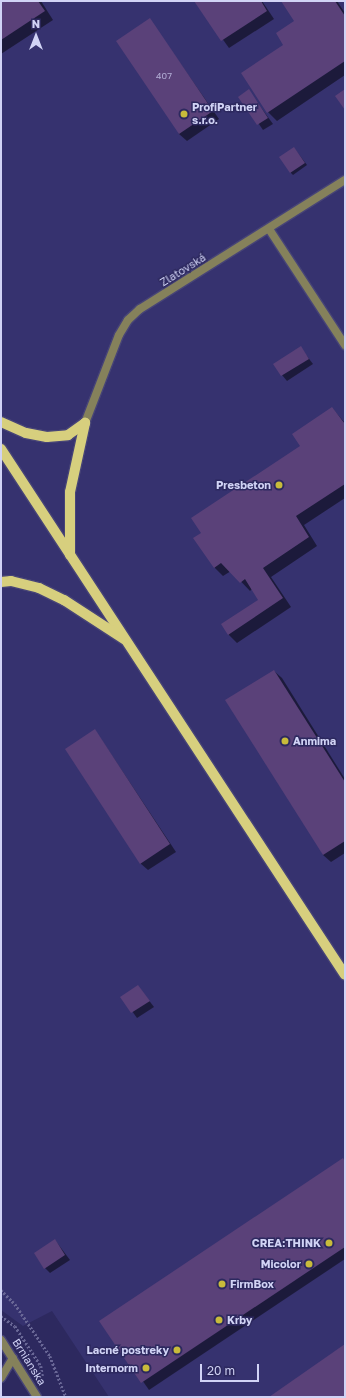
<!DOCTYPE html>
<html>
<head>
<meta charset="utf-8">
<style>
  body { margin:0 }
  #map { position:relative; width:346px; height:1398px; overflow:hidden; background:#2d295f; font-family:"Golos Text",sans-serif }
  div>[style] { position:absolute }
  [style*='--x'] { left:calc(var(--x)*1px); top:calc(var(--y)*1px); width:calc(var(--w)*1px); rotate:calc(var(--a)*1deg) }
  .built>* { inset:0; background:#36326f }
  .shadow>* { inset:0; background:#0007 }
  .building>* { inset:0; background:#5a4179 }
  .path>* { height:2.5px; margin-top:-1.25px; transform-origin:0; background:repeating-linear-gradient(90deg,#696796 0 2px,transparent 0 4px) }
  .roads { filter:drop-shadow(1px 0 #474477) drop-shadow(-1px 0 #474477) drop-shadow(0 1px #474477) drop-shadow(0 -1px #474477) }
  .service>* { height:8px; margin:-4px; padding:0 4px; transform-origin:4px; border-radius:4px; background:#85815b }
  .minor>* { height:8px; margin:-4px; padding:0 4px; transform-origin:4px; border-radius:4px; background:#85815b }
  .primary>* { height:10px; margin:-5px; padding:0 5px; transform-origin:5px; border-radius:5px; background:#d7cf7e }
  .dots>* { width:11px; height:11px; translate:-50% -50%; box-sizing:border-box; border:2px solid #2d295f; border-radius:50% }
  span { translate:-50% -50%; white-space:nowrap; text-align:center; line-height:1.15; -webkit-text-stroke:3px #2d295f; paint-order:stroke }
  .number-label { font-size:9px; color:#b3aed6 }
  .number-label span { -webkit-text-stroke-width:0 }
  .poi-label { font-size:11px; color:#d1d3f5; font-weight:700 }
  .left { translate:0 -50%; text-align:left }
  .right { translate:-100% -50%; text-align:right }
  .street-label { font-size:11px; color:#d1d3f5 }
  .frame { position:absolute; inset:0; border:2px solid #d1d3f5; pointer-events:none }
  .north { position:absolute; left:16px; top:16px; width:40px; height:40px; -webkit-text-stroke:3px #2d295f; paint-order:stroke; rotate:0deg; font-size:11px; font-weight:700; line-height:16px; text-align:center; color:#d1d3f5 }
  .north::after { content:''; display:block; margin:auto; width:14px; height:18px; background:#d1d3f5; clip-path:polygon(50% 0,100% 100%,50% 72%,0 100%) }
  .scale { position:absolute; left:200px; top:1364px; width:59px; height:18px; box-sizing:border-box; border:2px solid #d1d3f5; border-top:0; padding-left:5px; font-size:12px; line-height:14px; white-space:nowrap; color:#d1d3f5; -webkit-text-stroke:3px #2d295f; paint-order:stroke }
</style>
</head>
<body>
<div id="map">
  <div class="built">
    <div style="clip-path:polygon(1px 1px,345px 1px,345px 1397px,109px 1397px,52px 1311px,23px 1326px,1px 1310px)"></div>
  </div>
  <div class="shadow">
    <div style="clip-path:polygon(1px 1px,41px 1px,53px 20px,1px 54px)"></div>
    <div style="clip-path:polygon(195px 1px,262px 1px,274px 19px,229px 48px)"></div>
    <div style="clip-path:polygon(282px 1px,337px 1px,345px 13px,345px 75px,277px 121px,268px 112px,284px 45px,296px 21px)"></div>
    <div style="clip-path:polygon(150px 20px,219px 119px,187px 141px,179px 134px)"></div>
    <div style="clip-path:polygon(249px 91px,273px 124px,263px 130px,240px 97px)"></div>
    <div style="clip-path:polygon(294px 148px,307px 165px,293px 175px,290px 172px)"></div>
    <div style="clip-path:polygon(300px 347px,313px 364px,287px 381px,282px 375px)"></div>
    <div style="clip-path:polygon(332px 408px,345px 423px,345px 498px,304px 525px,317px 546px,271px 577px,291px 607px,237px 643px,228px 634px,259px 600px,252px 589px,250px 591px,231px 571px,223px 576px,214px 567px,202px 533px,302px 447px)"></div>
    <div style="clip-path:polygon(274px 671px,282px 678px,345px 779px,345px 853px,331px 862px,323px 855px)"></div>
    <div style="clip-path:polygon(95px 730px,176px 852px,148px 870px,140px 863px)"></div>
    <div style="clip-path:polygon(138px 986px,154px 1007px,137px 1018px,122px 997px)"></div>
    <div style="clip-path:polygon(345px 1162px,345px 1259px,149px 1390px,101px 1321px)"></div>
    <div style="clip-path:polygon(55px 1240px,70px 1260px,50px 1273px,45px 1268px)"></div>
  </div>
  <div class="building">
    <div style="clip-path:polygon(1px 1px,38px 1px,45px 11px,1px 40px)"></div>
    <div style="clip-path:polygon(194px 1px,261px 1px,267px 11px,221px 41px)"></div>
    <div style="clip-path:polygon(281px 1px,335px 1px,345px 16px,345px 61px,267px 113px,241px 73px,283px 45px,276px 33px,294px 21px)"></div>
    <div style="clip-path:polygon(150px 18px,213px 111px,179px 134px,116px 41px)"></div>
    <div style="clip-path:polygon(249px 89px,268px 118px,257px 125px,238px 97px)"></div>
    <div style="clip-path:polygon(345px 89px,345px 110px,335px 96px)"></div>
    <div style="clip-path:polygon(294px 147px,305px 163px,290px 173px,279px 157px)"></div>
    <div style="clip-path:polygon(301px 346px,309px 359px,281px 376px,273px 364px)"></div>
    <div style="clip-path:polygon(332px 407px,345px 424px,345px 484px,296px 516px,309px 537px,263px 568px,283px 598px,228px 635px,221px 624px,258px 600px,245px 579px,240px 583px,221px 563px,214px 568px,193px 538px,201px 533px,191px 518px,300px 446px,292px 434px)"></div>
    <div style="clip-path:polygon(274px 670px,345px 782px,345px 841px,323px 855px,225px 700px)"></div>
    <div style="clip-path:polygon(95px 729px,170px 844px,140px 864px,65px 749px)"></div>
    <div style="clip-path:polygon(138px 985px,150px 1001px,131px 1013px,120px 997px)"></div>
    <div style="clip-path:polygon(343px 1158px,345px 1162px,345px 1247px,141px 1383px,99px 1321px)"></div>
    <div style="clip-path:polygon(55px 1239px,65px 1255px,44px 1269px,34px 1253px)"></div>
    <div style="clip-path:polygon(345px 1344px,345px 1397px,269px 1397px)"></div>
  </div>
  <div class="path">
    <div style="--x:1;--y:1290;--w:20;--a:45"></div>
    <div style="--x:15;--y:1304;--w:63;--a:56.1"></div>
    <div style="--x:50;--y:1356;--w:44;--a:68.7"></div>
    <div style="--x:1;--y:1316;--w:17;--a:36"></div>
    <div style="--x:15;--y:1326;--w:48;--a:57"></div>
    <div style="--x:41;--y:1366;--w:12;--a:81"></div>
  </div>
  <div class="roads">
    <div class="service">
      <div style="--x:269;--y:229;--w:139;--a:56.8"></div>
      <div style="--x:1;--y:1340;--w:67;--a:57.7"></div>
      <div style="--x:1;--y:1378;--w:23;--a:-59"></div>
    </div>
    <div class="minor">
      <div style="--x:85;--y:423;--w:94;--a:-68.9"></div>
      <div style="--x:119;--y:335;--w:17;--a:-59"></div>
      <div style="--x:128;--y:320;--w:16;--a:-43"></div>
      <div style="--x:140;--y:309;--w:242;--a:-32.2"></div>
    </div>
    <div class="primary">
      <div style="--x:1;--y:422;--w:27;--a:24"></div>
      <div style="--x:26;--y:433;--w:21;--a:11"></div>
      <div style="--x:47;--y:437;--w:21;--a:-5"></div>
      <div style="--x:68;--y:435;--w:21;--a:-35"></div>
      <div style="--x:1;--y:449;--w:628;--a:56.82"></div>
      <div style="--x:70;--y:555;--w:63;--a:-90"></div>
      <div style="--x:70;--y:492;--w:71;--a:-77.7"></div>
      <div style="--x:1;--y:582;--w:10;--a:-6"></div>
      <div style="--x:11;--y:581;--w:29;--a:14"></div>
      <div style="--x:39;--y:588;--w:28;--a:26"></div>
      <div style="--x:64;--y:600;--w:72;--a:33"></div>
    </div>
  </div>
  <div class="dots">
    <div style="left:184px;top:114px;background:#c8bb3b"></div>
    <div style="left:279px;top:485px;background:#c8bb3b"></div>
    <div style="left:285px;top:741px;background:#c8bb3b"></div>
    <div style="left:329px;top:1243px;background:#c8bb3b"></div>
    <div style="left:309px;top:1264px;background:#c8bb3b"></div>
    <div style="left:222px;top:1284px;background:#c8bb3b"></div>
    <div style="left:219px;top:1320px;background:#c8bb3b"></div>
    <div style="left:177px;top:1350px;background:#c8bb3b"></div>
    <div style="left:146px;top:1368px;background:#c8bb3b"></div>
  </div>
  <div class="number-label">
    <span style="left:164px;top:76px">407</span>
  </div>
  <div class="poi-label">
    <span class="left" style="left:192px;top:114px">ProfiPartner<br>s.r.o.</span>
    <span class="right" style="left:271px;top:485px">Presbeton</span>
    <span class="left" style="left:293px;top:741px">Anmima</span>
    <span class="right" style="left:321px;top:1243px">CREA:THINK</span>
    <span class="right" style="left:301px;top:1264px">Micolor</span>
    <span class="left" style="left:230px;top:1284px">FirmBox</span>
    <span class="left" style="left:227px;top:1320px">Krby</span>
    <span class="right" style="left:169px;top:1350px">Lacné postreky</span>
    <span class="right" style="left:138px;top:1368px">Internorm</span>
  </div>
  <div class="street-label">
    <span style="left:183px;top:270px;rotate:-32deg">Zlatovská</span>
    <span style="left:29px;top:1362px;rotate:58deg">Brnianska</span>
  </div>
  <div class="frame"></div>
  <div class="north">N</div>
  <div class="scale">20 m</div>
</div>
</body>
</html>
